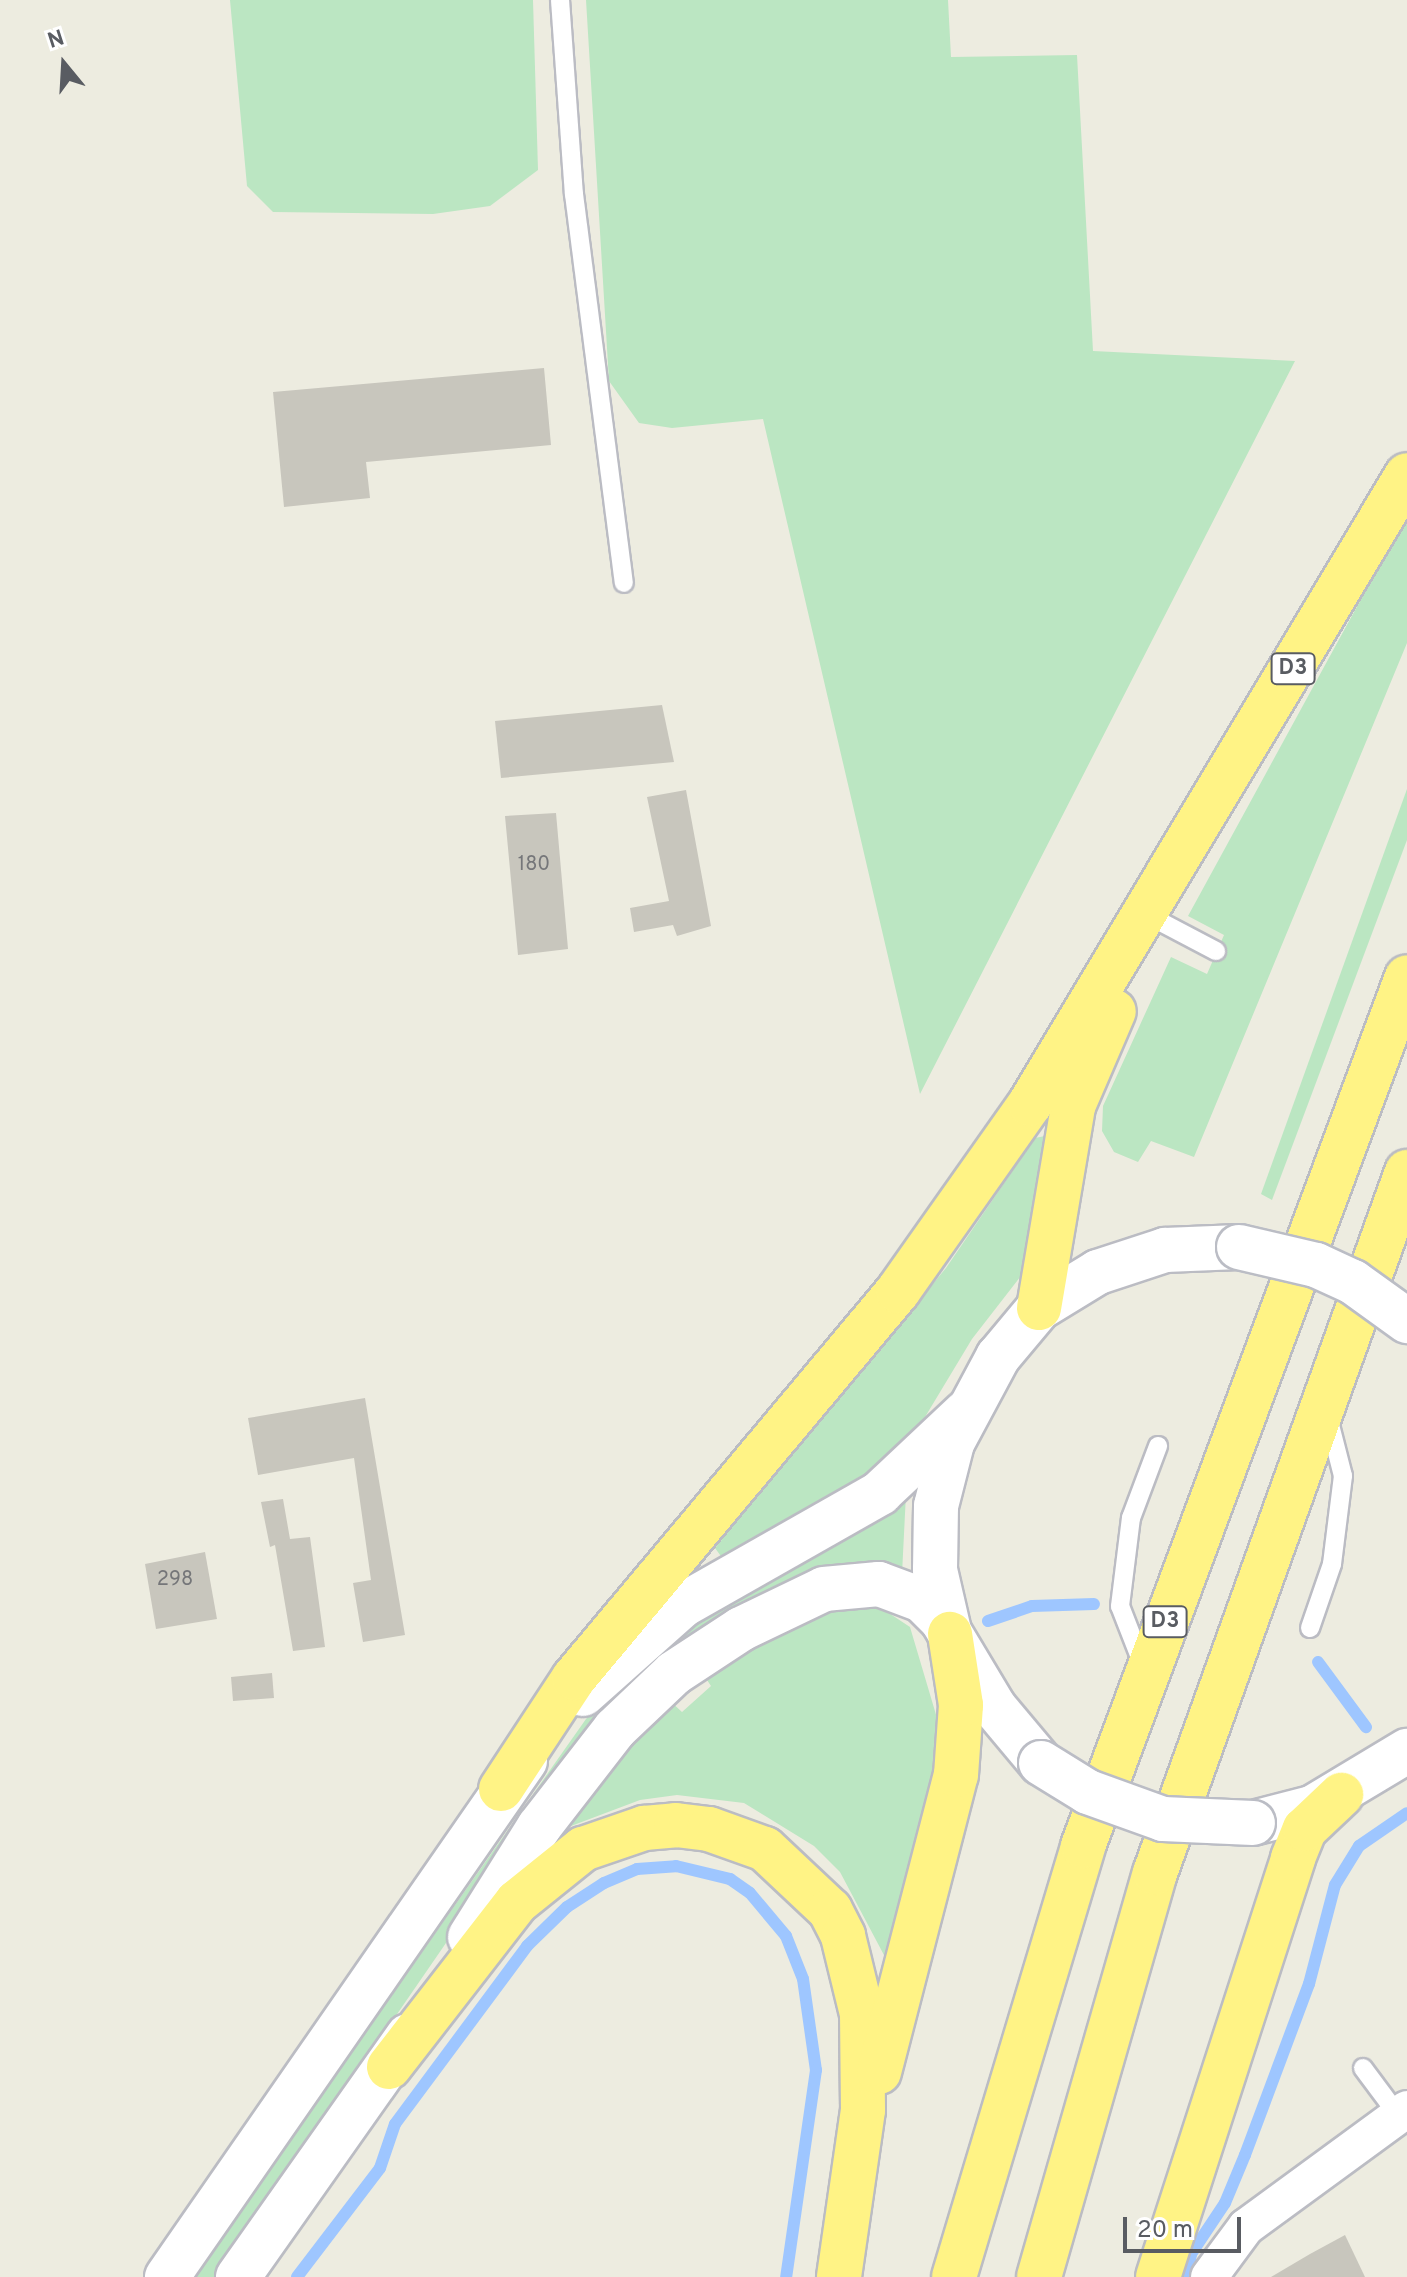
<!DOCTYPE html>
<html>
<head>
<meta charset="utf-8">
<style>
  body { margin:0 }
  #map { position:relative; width:1407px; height:2277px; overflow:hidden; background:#edece0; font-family:Overpass,sans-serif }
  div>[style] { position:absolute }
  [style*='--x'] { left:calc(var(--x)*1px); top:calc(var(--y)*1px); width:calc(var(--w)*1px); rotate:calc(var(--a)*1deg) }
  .green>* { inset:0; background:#bbe6c2 }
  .stream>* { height:12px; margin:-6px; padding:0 6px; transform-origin:6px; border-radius:6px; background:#9ec6ff }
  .building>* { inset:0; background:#c8c6bd }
  .roads { filter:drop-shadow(2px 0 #bbbcc3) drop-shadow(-2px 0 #bbbcc3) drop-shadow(0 2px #bbbcc3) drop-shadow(0 -2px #bbbcc3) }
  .service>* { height:18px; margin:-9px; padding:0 9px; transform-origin:9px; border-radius:9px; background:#fff }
  .minor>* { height:36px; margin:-18px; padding:0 18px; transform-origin:18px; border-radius:18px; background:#fff }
  .secondary>* { height:44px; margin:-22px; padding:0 22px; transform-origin:22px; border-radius:22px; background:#fff }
  .motorway>* { height:44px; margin:-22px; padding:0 22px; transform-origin:22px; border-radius:22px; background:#fff385 }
  .bridges { filter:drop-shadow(2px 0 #bbbdc5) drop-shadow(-2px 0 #bbbdc5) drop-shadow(0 2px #bbbdc5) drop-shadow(0 -2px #bbbdc5) }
  .secondary-bridge>* { height:44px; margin:-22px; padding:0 22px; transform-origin:22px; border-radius:22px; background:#fff }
  span { translate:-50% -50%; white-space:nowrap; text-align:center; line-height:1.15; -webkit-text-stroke:6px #fff; paint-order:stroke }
  .number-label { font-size:20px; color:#757679 }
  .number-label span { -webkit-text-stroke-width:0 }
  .shield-label span { padding:2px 6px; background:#fff; border:2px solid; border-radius:6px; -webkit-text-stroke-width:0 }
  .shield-label { font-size:22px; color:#595c62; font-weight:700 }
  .north { position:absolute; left:24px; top:24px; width:80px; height:80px; -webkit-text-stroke:6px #fff; paint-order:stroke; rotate:342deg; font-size:22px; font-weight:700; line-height:32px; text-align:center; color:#595c62 }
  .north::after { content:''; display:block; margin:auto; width:28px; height:36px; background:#595c62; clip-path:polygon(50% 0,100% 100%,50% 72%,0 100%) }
  .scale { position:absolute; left:1123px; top:2217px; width:118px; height:36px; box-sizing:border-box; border:4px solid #595c62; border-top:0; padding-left:10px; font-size:24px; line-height:28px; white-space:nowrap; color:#595c62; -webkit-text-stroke:6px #fff; paint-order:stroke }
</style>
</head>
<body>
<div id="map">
  <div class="green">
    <div style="clip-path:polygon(230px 0,533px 0,538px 170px,490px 206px,433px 214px,273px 212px,247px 186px)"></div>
    <div style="clip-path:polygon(586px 0,948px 0,951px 57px,1077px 55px,1093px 351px,1295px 361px,920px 1094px,763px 419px,672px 428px,639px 423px,609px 381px)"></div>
    <div style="clip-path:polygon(1407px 515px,1407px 643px,1194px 1157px,1151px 1141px,1138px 1162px,1114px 1152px,1102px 1131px,1103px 1106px,1171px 957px,1207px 974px,1224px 935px,1188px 916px)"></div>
    <div style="clip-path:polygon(1407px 789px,1407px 840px,1272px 1200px,1261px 1194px)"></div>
    <div style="clip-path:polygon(1045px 1136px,1024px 1272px,972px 1339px,922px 1422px,859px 1483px,723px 1559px,715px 1548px,946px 1268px,1035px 1138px)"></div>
    <div style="clip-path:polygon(906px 1494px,902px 1574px,813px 1580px,539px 1808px,216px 2277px,193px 2277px,586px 1719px,692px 1618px)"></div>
    <div style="clip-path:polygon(869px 1600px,910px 1627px,937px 1718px,937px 1765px,891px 1957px,885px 1957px,840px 1872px,814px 1846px,744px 1803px,677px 1795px,640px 1800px,571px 1826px,564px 1816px,669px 1700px,682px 1712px,711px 1686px,701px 1671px,827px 1602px)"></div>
  </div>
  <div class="stream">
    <div style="--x:988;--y:1621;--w:46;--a:-18.8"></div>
    <div style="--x:1032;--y:1606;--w:62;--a:-1.8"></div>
    <div style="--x:1318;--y:1662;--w:81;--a:53.6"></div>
    <div style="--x:297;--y:2277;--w:137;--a:-52.7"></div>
    <div style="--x:380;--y:2168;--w:46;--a:-71.2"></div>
    <div style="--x:395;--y:2124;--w:222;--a:-53.4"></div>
    <div style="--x:527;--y:1946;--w:56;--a:-44.3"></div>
    <div style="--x:567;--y:1907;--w:44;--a:-33"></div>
    <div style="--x:604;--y:1883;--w:36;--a:-23"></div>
    <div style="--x:637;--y:1869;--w:39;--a:-4"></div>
    <div style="--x:676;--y:1866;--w:56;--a:13.5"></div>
    <div style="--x:730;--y:1879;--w:24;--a:35"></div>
    <div style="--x:750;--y:1893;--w:56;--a:50.1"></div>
    <div style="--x:786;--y:1936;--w:46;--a:68.4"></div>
    <div style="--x:803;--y:1979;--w:92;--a:81.9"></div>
    <div style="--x:816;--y:2070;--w:209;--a:98.2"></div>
    <div style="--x:1187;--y:2277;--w:23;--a:-80"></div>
    <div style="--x:1191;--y:2254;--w:61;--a:-56.3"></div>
    <div style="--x:1225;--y:2203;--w:52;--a:-67.4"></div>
    <div style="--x:1245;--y:2155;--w:183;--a:-69.5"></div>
    <div style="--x:1309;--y:1984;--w:102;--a:-75.3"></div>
    <div style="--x:1335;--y:1885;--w:46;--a:-58.4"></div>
    <div style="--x:1359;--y:1846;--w:58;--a:-34.5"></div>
  </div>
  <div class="building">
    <div style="clip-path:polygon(544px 368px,551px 445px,366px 462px,370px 498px,284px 507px,273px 392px)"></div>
    <div style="clip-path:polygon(662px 705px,674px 762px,501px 778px,495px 721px)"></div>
    <div style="clip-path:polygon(686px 790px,711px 926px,677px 936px,673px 925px,634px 932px,630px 908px,669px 901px,647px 797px)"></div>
    <div style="clip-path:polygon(556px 813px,568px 949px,518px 955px,505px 816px)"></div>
    <div style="clip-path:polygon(365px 1398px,405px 1635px,363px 1642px,353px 1583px,371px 1580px,354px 1458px,258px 1475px,248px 1418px)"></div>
    <div style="clip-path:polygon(283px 1499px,290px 1539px,310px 1537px,325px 1647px,293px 1651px,275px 1545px,270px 1547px,261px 1502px)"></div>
    <div style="clip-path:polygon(205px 1552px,217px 1619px,156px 1629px,145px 1564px)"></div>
    <div style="clip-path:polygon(272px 1673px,274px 1698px,233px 1701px,231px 1677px)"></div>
    <div style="clip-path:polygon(1345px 2235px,1365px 2277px,1271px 2277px,1310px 2254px)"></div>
  </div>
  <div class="roads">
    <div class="service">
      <div style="--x:560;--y:0;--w:195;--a:85.9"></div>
      <div style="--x:574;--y:194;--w:392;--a:82.7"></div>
      <div style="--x:1155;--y:919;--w:69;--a:27.7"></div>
      <div style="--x:1310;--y:1628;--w:68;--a:-71"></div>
      <div style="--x:1332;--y:1564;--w:89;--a:-82.9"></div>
      <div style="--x:1343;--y:1476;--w:61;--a:-104.3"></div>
      <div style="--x:1143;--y:1665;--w:63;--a:-111.3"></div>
      <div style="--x:1120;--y:1606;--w:89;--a:-82.9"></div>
      <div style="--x:1131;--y:1518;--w:77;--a:-69.4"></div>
      <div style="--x:1363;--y:2068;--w:59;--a:53.3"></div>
    </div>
    <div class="minor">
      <div style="--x:1209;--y:2277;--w:62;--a:-53.5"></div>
      <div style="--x:1246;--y:2227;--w:200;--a:-36.2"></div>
    </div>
    <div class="secondary">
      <div style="--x:949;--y:1631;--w:63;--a:-102.9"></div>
      <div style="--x:935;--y:1570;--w:64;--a:-89.1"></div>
      <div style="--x:936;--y:1506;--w:65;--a:-75.7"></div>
      <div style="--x:952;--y:1443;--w:98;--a:-61.9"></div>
      <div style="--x:998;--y:1357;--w:64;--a:-50.1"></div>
      <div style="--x:1039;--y:1308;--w:69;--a:-31.4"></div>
      <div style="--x:1098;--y:1272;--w:71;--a:-18.2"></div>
      <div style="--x:1165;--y:1250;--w:74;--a:-2.3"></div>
      <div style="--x:583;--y:1694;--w:134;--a:-41.7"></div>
      <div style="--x:683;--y:1605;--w:227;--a:-29.6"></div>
      <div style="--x:880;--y:1493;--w:117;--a:-43.3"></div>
      <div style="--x:1253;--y:1823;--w:61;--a:-14.3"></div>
      <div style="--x:1312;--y:1808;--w:111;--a:-31"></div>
      <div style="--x:470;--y:1937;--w:130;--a:-57.9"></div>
      <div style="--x:539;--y:1827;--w:124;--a:-52.2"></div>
      <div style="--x:615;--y:1729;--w:81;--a:-43.5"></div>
      <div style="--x:674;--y:1673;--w:80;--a:-33.3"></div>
      <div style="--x:741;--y:1629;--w:92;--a:-25.7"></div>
      <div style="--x:824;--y:1589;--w:55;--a:-5.2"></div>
      <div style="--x:879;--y:1584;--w:46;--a:20.4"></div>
      <div style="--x:922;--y:1600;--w:28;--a:45"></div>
      <div style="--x:942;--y:1620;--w:101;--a:59.1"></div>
      <div style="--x:994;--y:1707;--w:73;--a:50"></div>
      <div style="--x:167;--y:2277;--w:628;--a:-55.25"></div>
      <div style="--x:238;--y:2277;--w:295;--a:-54.8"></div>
    </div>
    <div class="motorway">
      <div style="--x:1039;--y:1308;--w:205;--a:-80.4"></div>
      <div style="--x:1073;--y:1106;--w:103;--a:-66.7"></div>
      <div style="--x:501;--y:1789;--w:133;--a:-56.7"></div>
      <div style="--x:574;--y:1678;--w:505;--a:-50.06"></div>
      <div style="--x:898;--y:1291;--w:229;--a:-54.8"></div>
      <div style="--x:1030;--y:1104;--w:733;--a:-59.06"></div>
      <div style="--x:389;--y:2067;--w:209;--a:-52.2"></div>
      <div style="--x:517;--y:1902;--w:85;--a:-38.8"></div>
      <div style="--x:583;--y:1849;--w:65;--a:-19"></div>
      <div style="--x:644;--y:1828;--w:32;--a:-5"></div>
      <div style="--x:676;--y:1825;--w:33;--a:7"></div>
      <div style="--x:709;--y:1829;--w:59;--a:19.7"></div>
      <div style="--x:765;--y:1849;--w:89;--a:43.2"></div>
      <div style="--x:830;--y:1910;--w:29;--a:63"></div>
      <div style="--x:843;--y:1936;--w:80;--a:76.3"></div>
      <div style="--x:862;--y:2014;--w:96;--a:89.4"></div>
      <div style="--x:863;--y:2110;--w:169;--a:98.2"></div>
      <div style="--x:879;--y:2072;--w:307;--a:-75.5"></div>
      <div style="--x:956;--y:1775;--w:70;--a:-85.9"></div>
      <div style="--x:961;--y:1705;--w:72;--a:-98.8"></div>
      <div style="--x:954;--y:2277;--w:450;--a:-73.3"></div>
      <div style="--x:1083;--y:1846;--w:927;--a:-69.55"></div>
      <div style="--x:1039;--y:2277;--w:420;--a:-74"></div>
      <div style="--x:1155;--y:1873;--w:745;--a:-70.23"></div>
      <div style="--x:1158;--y:2277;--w:440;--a:-72.1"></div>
      <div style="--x:1293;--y:1858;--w:31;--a:-68"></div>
      <div style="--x:1305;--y:1829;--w:50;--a:-43.4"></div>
    </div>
  </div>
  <div class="bridges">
    <div class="secondary-bridge">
      <div style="--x:1239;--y:1247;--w:79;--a:13.2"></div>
      <div style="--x:1316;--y:1265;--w:41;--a:24.7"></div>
      <div style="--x:1353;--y:1282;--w:67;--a:35.8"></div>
      <div style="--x:1041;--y:1763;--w:55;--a:31.7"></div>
      <div style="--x:1088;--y:1792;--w:80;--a:19.8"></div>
      <div style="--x:1163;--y:1819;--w:90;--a:2.5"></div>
    </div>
  </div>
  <div class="number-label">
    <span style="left:534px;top:865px">180</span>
    <span style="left:175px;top:1580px">298</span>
  </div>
  <div class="shield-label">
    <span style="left:1293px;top:669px">D3</span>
    <span style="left:1165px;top:1622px">D3</span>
  </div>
  <div class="north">N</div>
  <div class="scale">20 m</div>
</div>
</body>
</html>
